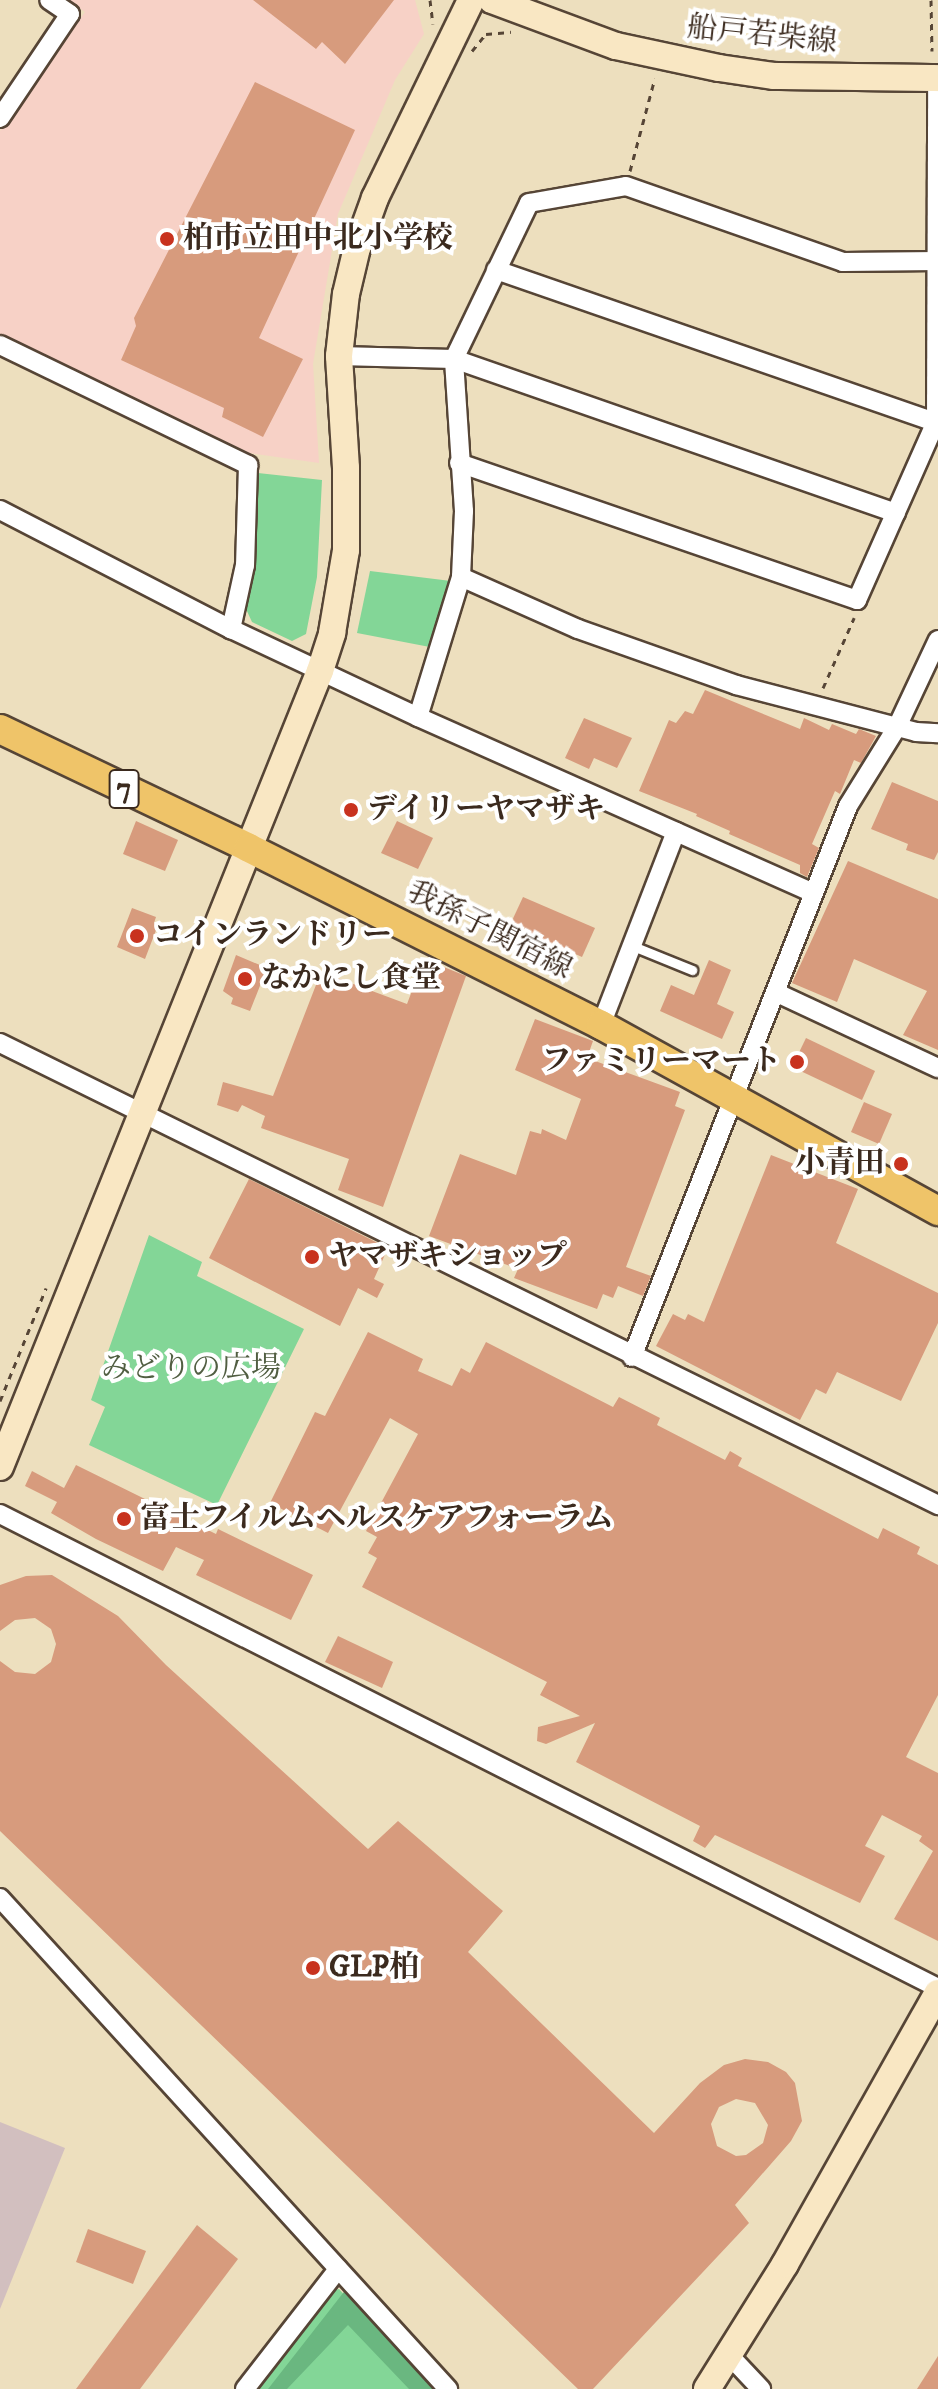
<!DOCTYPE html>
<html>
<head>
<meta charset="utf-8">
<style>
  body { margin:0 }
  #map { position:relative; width:938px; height:2389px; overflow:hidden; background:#eddfbe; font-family:"IM FELL DW Pica","Noto Serif JP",serif }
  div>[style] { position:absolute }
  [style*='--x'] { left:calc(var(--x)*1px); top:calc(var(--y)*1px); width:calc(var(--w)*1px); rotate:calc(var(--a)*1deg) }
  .built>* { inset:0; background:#f7d1c6 }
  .industrial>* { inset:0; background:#d2bfbf }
  .green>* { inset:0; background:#83d697 }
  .forest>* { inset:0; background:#6ab780 }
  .building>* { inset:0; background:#d79b7d }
  .path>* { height:3px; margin-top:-1.5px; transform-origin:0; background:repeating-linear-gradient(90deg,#564536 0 6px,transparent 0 12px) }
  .roads { filter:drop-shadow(2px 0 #564536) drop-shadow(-2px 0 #564536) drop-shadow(0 2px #564536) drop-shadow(0 -2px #564536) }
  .lane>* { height:9px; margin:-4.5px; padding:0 4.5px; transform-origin:4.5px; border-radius:4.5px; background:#fff }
  .street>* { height:18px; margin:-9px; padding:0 9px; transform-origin:9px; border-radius:9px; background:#fff }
  .secondary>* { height:26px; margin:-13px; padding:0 13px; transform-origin:13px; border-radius:13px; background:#f9e7c3 }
  .primary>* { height:28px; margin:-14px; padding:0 14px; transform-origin:14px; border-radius:14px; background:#efc469 }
  .dots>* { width:22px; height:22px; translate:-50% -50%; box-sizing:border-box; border:4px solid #fff; border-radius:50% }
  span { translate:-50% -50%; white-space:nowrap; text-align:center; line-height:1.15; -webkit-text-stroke:8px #fff; paint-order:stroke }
  .shield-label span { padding:2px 6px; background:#fff; border:2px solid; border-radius:6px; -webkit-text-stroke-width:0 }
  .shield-label { font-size:28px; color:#3b2a1e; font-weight:700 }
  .street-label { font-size:30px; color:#3b2a1e }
  .poi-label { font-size:30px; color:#3b2a1e; font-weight:700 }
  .left { translate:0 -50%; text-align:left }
  .right { translate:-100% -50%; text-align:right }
  .park-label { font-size:30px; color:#515e42 }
</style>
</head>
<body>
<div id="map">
  <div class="built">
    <div style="clip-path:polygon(68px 0,415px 0,424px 34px,395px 80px,338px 214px,313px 364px,319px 463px,249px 453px,0 337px,0 131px,85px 12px)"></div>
  </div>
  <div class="industrial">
    <div style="clip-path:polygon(0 2122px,65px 2148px,0 2309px)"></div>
  </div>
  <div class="green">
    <div style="clip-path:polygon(258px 473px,322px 480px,317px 577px,306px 634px,292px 641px,252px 622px,246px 609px,253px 567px)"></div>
    <div style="clip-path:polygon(370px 571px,451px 581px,435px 648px,357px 633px)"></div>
    <div style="clip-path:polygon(149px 1235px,202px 1262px,197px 1276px,304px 1329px,217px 1505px,89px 1445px,105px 1407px,91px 1400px)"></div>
    <div style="clip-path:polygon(339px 2289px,430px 2389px,257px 2389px,332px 2291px)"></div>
  </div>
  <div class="forest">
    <div style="clip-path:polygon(347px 2288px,437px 2389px,409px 2389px,348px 2325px,287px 2389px,268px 2389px)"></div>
  </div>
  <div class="building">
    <div style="clip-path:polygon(253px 0,394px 0,345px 64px,322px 42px,316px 49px)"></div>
    <div style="clip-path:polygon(255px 82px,355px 130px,259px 338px,303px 359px,263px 437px,222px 417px,224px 408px,121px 360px,136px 326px,134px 318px)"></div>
    <div style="clip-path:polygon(705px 690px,800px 729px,804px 718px,829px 730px,832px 724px,856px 734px,859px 729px,876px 736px,861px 763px,854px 760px,840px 794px,835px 791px,812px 844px,819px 848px,807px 877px,800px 873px,800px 865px,729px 834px,730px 831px,696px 816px,697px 814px,639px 791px,669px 720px,676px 723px,685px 711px,693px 714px)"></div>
    <div style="clip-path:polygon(584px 718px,632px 738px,617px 768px,594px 758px,589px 769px,565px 758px)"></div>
    <div style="clip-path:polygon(892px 782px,938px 801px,938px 852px,934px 860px,906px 850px,908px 844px,871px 829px)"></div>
    <div style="clip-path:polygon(136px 821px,178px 840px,165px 871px,123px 854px)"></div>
    <div style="clip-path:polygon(397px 821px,433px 838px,418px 869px,381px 853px)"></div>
    <div style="clip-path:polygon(848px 861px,938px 899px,938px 1050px,903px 1035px,927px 991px,854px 959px,837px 1002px,792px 983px)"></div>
    <div style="clip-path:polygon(523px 897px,595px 928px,582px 957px,510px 925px)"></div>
    <div style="clip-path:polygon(132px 908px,156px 917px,154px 923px,158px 925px,145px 959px,117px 947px)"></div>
    <div style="clip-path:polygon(236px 955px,267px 968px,250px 1011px,231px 1004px,233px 998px,223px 991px)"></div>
    <div style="clip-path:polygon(424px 959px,466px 976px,383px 1207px,338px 1190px,349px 1159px,261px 1128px,265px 1116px,242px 1105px,238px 1112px,217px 1105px,223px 1082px,273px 1096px,321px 972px,407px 1004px)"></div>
    <div style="clip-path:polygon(709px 960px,731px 970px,717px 1004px,734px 1012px,722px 1039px,660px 1011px,671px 985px,694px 995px)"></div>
    <div style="clip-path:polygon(535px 1019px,593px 1041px,587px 1058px,680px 1092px,675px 1106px,685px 1110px,626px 1267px,651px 1276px,643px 1296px,618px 1286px,613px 1298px,603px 1294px,597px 1309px,514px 1278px,518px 1269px,429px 1236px,460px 1154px,516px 1175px,530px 1131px,541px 1134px,542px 1129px,566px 1140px,581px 1099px,515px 1070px)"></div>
    <div style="clip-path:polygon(806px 1038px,875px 1071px,862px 1100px,792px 1067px)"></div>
    <div style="clip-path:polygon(864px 1102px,892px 1114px,879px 1144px,851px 1132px)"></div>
    <div style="clip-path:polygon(771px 1155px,858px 1189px,836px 1243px,938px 1293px,938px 1323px,901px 1401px,837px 1372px,826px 1394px,816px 1389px,800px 1420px,656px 1346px,673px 1314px,685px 1320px,688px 1314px,704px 1322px)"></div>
    <div style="clip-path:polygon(249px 1179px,388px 1248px,374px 1279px,384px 1284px,377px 1298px,358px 1288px,340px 1326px,209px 1258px)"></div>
    <div style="clip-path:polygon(368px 1332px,423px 1359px,418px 1371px,452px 1386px,461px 1368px,470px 1373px,486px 1342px,613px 1407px,619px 1397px,660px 1418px,657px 1425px,725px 1460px,730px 1451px,742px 1458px,738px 1466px,878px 1539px,883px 1528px,920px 1547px,917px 1554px,938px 1565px,938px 1695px,906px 1757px,938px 1773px,938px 1941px,894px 1919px,933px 1851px,919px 1841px,922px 1836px,882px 1815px,865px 1846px,885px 1856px,860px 1903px,715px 1835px,705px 1848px,693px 1841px,700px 1826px,576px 1762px,595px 1723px,546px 1744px,537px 1741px,538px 1727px,580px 1716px,540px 1695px,547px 1682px,362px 1587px,377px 1558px,368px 1553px,377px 1537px,366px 1531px,418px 1434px,390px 1418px,328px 1533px,270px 1503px,315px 1412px,325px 1416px)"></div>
    <div style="clip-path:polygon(76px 1465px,216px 1534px,218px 1529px,313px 1575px,291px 1620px,196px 1575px,204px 1560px,176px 1547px,163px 1571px,96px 1539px,51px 1513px,57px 1502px,25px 1486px,32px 1471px,64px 1488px)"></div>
    <div style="clip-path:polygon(evenodd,52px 1575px,118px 1616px,166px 1665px,368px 1849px,398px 1821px,503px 1911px,468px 1952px,654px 2133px,700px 2083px,724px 2065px,745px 2059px,768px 2062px,786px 2072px,795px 2083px,802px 2121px,791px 2141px,735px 2205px,749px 2223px,593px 2389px,578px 2389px,0 1831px,0 1661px,15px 1672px,35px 1674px,51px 1662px,56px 1644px,51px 1629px,35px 1618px,15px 1620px,0 1631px,0 1585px,26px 1576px,52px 1575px,736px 2099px,755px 2103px,768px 2125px,763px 2143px,746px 2155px,736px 2156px,717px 2146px,711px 2124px,719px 2107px,736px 2099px)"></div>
    <div style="clip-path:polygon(338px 1636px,393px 1662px,382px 1688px,325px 1662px)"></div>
    <div style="clip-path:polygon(197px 2225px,238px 2259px,140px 2389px,76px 2389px)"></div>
    <div style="clip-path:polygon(88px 2229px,146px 2251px,133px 2284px,76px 2262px)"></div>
    <div style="clip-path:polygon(938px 2356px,938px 2389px,917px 2389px)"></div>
  </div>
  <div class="path">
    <div style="--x:430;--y:0;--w:24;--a:83"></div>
    <div style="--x:931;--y:0;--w:51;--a:88.9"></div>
    <div style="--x:472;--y:51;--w:22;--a:-51"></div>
    <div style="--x:486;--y:34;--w:25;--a:-5"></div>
    <div style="--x:630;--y:171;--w:96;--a:-75"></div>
    <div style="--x:823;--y:688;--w:77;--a:-66.1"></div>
    <div style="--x:0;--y:1401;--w:122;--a:-67.8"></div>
  </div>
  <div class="roads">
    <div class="lane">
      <div style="--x:633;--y:946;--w:64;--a:22.1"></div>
    </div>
    <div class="street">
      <div style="--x:0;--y:118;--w:125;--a:-56.1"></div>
      <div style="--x:70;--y:14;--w:25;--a:-146"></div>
      <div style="--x:496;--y:270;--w:466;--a:19.1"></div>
      <div style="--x:0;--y:345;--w:276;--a:25.8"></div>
      <div style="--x:248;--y:465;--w:100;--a:91.7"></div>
      <div style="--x:245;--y:565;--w:66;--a:102.3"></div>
      <div style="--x:339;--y:356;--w:115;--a:1.5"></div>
      <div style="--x:454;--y:359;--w:468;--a:19.2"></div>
      <div style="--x:459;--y:463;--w:421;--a:19"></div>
      <div style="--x:857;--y:600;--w:195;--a:-66.1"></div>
      <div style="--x:936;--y:422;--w:344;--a:-89.8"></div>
      <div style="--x:0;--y:510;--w:260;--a:27.3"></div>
      <div style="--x:231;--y:629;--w:207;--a:25.2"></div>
      <div style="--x:418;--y:717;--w:433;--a:24"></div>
      <div style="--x:461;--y:577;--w:128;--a:24"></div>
      <div style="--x:578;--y:629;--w:168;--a:19.5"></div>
      <div style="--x:736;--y:685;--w:186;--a:14.6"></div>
      <div style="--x:916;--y:732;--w:22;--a:3"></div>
      <div style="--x:418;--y:717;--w:146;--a:-72.9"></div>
      <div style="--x:461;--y:577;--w:66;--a:-87.4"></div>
      <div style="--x:464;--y:511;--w:152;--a:-93.8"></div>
      <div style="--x:454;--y:359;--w:173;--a:-64.3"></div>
      <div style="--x:529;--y:203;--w:98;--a:-9.9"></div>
      <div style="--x:626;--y:186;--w:230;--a:19.3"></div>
      <div style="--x:843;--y:262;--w:95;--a:-0.6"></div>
      <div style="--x:777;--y:993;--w:178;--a:25"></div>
      <div style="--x:601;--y:1025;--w:207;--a:-68.8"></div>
      <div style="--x:0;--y:1043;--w:1046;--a:26.22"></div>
      <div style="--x:632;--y:1357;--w:592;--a:-68.59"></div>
      <div style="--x:848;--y:806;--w:93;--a:-58.2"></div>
      <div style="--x:897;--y:727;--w:96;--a:-64.8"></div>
      <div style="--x:0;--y:1514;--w:1051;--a:26.81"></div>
      <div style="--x:0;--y:1898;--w:665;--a:47.62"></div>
      <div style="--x:729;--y:2355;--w:47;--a:46.7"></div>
      <div style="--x:245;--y:2389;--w:152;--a:-52.2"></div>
    </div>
    <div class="secondary">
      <div style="--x:492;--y:0;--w:132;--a:20.4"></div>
      <div style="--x:616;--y:46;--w:105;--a:12.1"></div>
      <div style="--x:719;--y:68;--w:56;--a:8.3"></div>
      <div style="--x:774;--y:76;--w:164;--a:0.7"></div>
      <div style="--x:0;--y:1467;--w:858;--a:-68.1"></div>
      <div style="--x:320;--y:671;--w:40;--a:-72"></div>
      <div style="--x:332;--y:633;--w:84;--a:-80.4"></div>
      <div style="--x:346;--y:550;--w:82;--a:-90"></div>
      <div style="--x:346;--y:468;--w:112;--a:-93.6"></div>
      <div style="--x:339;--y:356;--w:62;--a:-83.6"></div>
      <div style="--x:346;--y:294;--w:47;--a:-76.6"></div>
      <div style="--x:357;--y:248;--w:53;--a:-70.2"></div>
      <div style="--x:375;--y:198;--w:220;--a:-64.1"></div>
      <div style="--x:707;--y:2389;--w:147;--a:-58"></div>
      <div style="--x:785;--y:2264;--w:311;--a:-60.6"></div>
    </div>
    <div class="primary">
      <div style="--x:0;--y:729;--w:276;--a:25.5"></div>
      <div style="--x:249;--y:848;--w:394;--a:26.7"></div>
      <div style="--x:601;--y:1025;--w:385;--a:28.9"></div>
    </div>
  </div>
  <div class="dots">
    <div style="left:167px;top:239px;background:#c8321e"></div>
    <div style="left:351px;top:810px;background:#c8321e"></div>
    <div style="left:137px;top:936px;background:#c8321e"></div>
    <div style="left:245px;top:979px;background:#c8321e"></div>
    <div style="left:797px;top:1062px;background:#c8321e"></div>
    <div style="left:901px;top:1164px;background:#c8321e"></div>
    <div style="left:312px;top:1257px;background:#c8321e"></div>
    <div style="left:124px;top:1519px;background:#c8321e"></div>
    <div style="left:313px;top:1968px;background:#c8321e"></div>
  </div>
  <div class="shield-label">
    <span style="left:124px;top:789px">7</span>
  </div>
  <div class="street-label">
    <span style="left:762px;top:36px;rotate:6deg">船戸若柴線</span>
    <span style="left:489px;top:931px;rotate:27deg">我孫子関宿線</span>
  </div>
  <div class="poi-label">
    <span class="left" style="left:183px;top:239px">柏市立田中北小学校</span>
    <span class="left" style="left:367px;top:810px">デイリーヤマザキ</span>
    <span class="left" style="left:153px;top:936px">コインランドリー</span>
    <span class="left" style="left:261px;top:979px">なかにし食堂</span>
    <span class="right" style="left:781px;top:1062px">ファミリーマート</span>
    <span class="right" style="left:885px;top:1164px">小青田</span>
    <span class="left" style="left:328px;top:1257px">ヤマザキショップ</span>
    <span class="left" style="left:140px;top:1519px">富士フイルムヘルスケアフォーラム</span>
    <span class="left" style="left:329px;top:1968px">GLP柏</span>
  </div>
  <div class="park-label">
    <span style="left:191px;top:1369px">みどりの広場</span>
  </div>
</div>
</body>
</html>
